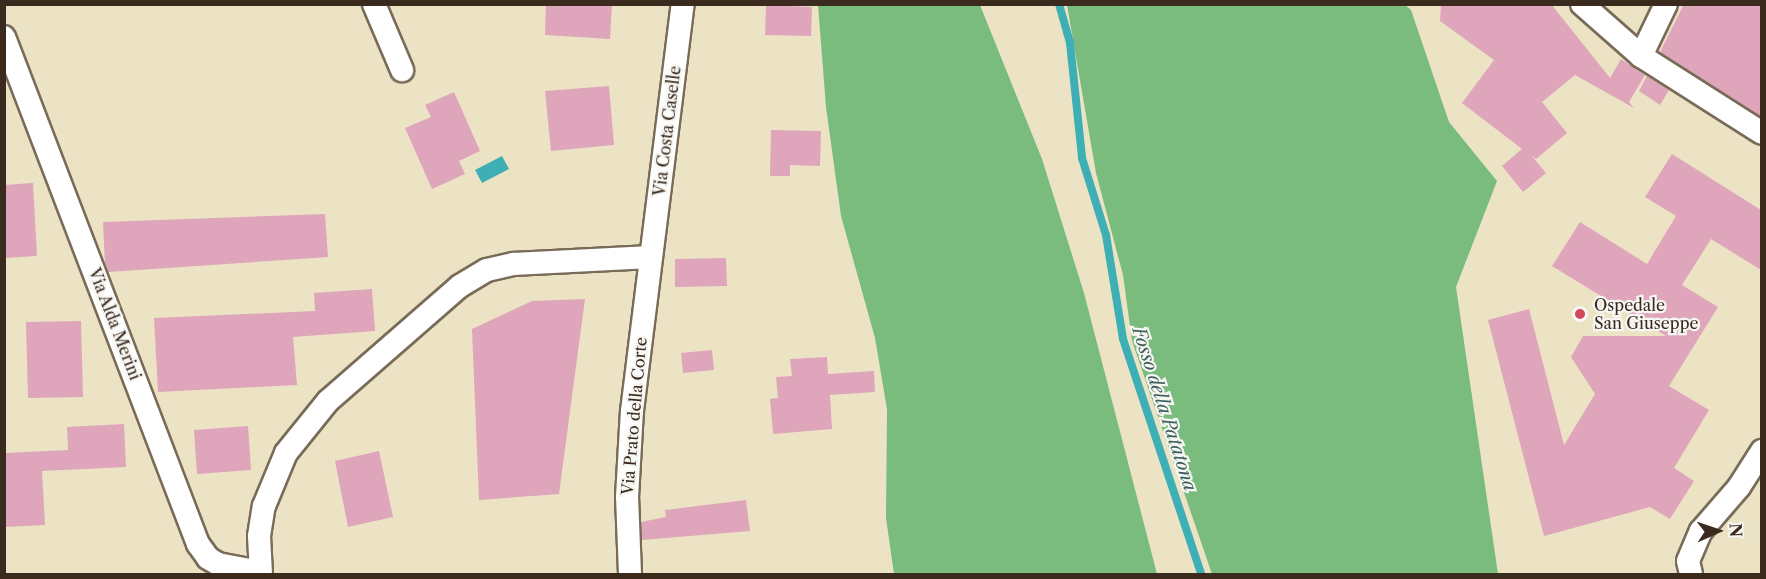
<!DOCTYPE html>
<html>
<head>
<meta charset="utf-8">
<style>
  body { margin:0 }
  #map { position:relative; width:1766px; height:579px; overflow:hidden; background:#ece3c5; font-family:"Libre Caslon Text",serif }
  div>[style] { position:absolute }
  [style*='--x'] { left:calc(var(--x)*1px); top:calc(var(--y)*1px); width:calc(var(--w)*1px); rotate:calc(var(--a)*1deg) }
  .forest>* { inset:0; background:#79bc7e }
  .water>* { inset:0; background:#3eafb5 }
  .stream>* { height:8px; margin:-4px; padding:0 4px; transform-origin:4px; border-radius:4px; background:#3eafb5 }
  .building>* { inset:0; background:#dea5bb }
  .roads { filter:drop-shadow(2px 0 #796b58) drop-shadow(-2px 0 #796b58) drop-shadow(0 2px #796b58) drop-shadow(0 -2px #796b58) }
  .minor>* { height:22px; margin:-11px; padding:0 11px; transform-origin:11px; border-radius:11px; background:#fff }
  .dots>* { width:16px; height:16px; translate:-50% -50%; box-sizing:border-box; border:3px solid #f6f6f2; border-radius:50% }
  span { translate:-50% -50%; white-space:nowrap; text-align:center; line-height:1.15; -webkit-text-stroke:4.5px #f6f6f2; paint-order:stroke }
  .street-label { font-size:16px; color:#3b2a1e }
  .poi-label { font-size:16px; color:#3b2a1e }
  .left { translate:0 -50%; text-align:left }
  .water-label { font-size:18px; color:#3c5f5a; font-style:italic }
  .frame { position:absolute; inset:0; border:6px solid #3b2a1e; pointer-events:none }
  .north { position:absolute; left:1688px; top:501px; width:60px; height:60px; -webkit-text-stroke:4px #f6f6f2; paint-order:stroke; rotate:87deg; font-size:16px; font-weight:700; line-height:24px; text-align:center; color:#3b2a1e }
  .north::after { content:''; display:block; margin:auto; width:21px; height:27px; background:#3b2a1e; clip-path:polygon(50% 0,100% 100%,50% 72%,0 100%) }
</style>
</head>
<body>
<div id="map">
  <div class="forest">
    <div style="clip-path:polygon(818px 5px,980px 5px,1042px 159px,1084px 293px,1157px 574px,894px 574px,886px 518px,887px 409px,875px 338px,841px 216px,826px 107px)"></div>
    <div style="clip-path:polygon(1405px 5px,1411px 10px,1449px 122px,1497px 181px,1456px 287px,1498px 574px,1212px 574px,1132px 341px,1123px 275px,1096px 173px,1067px 5px)"></div>
  </div>
  <div class="water">
    <div style="clip-path:polygon(502px 156px,509px 169px,482px 183px,475px 170px)"></div>
  </div>
  <div class="stream">
    <div style="--x:1059;--y:4;--w:41;--a:74.2"></div>
    <div style="--x:1070;--y:43;--w:116;--a:84"></div>
    <div style="--x:1082;--y:158;--w:81;--a:72.7"></div>
    <div style="--x:1106;--y:235;--w:105;--a:80.7"></div>
    <div style="--x:1123;--y:339;--w:248;--a:71.6"></div>
  </div>
  <div class="building">
    <div style="clip-path:polygon(546px 4px,612px 4px,610px 39px,545px 35px)"></div>
    <div style="clip-path:polygon(1441px 4px,1551px 4px,1610px 78px,1621px 59px,1645px 75px,1629px 102px,1634px 108px,1575px 75px,1542px 102px,1567px 133px,1536px 159px,1531px 155px,1546px 173px,1523px 192px,1502px 166px,1522px 149px,1462px 103px,1494px 60px,1440px 21px)"></div>
    <div style="clip-path:polygon(1684px 4px,1761px 4px,1761px 117px,1660px 52px)"></div>
    <div style="clip-path:polygon(766px 5px,812px 7px,811px 36px,765px 35px)"></div>
    <div style="clip-path:polygon(1647px 76px,1669px 90px,1660px 105px,1639px 91px)"></div>
    <div style="clip-path:polygon(609px 86px,614px 145px,551px 151px,545px 91px)"></div>
    <div style="clip-path:polygon(454px 92px,480px 151px,459px 161px,465px 174px,432px 189px,405px 128px,431px 117px,425px 105px)"></div>
    <div style="clip-path:polygon(771px 130px,821px 131px,820px 166px,790px 165px,790px 176px,770px 176px)"></div>
    <div style="clip-path:polygon(1672px 154px,1761px 210px,1761px 270px,1711px 239px,1682px 285px,1718px 307px,1669px 386px,1709px 410px,1674px 468px,1694px 481px,1670px 519px,1650px 507px,1544px 536px,1488px 320px,1529px 309px,1564px 445px,1595px 394px,1571px 357px,1583px 336px,1666px 336px,1552px 266px,1580px 222px,1647px 264px,1676px 216px,1645px 197px)"></div>
    <div style="clip-path:polygon(33px 183px,37px 256px,4px 258px,4px 185px)"></div>
    <div style="clip-path:polygon(325px 214px,328px 257px,108px 272px,105px 263px,103px 222px)"></div>
    <div style="clip-path:polygon(726px 258px,727px 286px,675px 287px,675px 259px)"></div>
    <div style="clip-path:polygon(372px 289px,375px 331px,293px 337px,297px 385px,158px 392px,154px 318px,315px 311px,314px 293px)"></div>
    <div style="clip-path:polygon(585px 299px,559px 494px,479px 500px,472px 329px,532px 301px)"></div>
    <div style="clip-path:polygon(81px 321px,83px 397px,28px 398px,26px 322px)"></div>
    <div style="clip-path:polygon(712px 350px,714px 370px,683px 373px,681px 353px)"></div>
    <div style="clip-path:polygon(827px 357px,828px 374px,874px 371px,875px 392px,830px 395px,832px 429px,773px 434px,770px 399px,778px 398px,776px 377px,792px 376px,790px 359px)"></div>
    <div style="clip-path:polygon(124px 424px,126px 467px,42px 471px,45px 525px,4px 527px,4px 453px,68px 450px,67px 427px)"></div>
    <div style="clip-path:polygon(248px 426px,251px 470px,197px 474px,194px 430px)"></div>
    <div style="clip-path:polygon(379px 451px,393px 517px,348px 527px,335px 461px)"></div>
    <div style="clip-path:polygon(746px 500px,750px 531px,642px 540px,641px 522px,666px 517px,665px 510px)"></div>
  </div>
  <div class="roads">
    <div class="minor">
      <div style="--x:374;--y:4;--w:72;--a:67"></div>
      <div style="--x:1582;--y:4;--w:79;--a:41.4"></div>
      <div style="--x:1641;--y:56;--w:143;--a:32.5"></div>
      <div style="--x:4;--y:37;--w:543;--a:69.06"></div>
      <div style="--x:198;--y:544;--w:17;--a:54"></div>
      <div style="--x:208;--y:558;--w:12;--a:31"></div>
      <div style="--x:218;--y:564;--w:43;--a:10.8"></div>
      <div style="--x:1641;--y:56;--w:58;--a:-64.3"></div>
      <div style="--x:261;--y:574;--w:38;--a:-93"></div>
      <div style="--x:259;--y:536;--w:30;--a:-81"></div>
      <div style="--x:264;--y:506;--w:57;--a:-67.5"></div>
      <div style="--x:286;--y:453;--w:67;--a:-51.1"></div>
      <div style="--x:328;--y:401;--w:175;--a:-41.1"></div>
      <div style="--x:460;--y:286;--w:31;--a:-31"></div>
      <div style="--x:487;--y:270;--w:28;--a:-13"></div>
      <div style="--x:514;--y:264;--w:136;--a:-2.9"></div>
      <div style="--x:630;--y:574;--w:77;--a:-92.2"></div>
      <div style="--x:627;--y:497;--w:86;--a:-86.7"></div>
      <div style="--x:632;--y:411;--w:410;--a:-82.9"></div>
      <div style="--x:1691;--y:574;--w:13;--a:-103"></div>
      <div style="--x:1688;--y:561;--w:33;--a:-67"></div>
      <div style="--x:1701;--y:531;--w:58;--a:-49.2"></div>
      <div style="--x:1739;--y:487;--w:43;--a:-57.4"></div>
    </div>
  </div>
  <div class="dots">
    <div style="left:1580px;top:314px;background:#d1495b"></div>
  </div>
  <div class="street-label">
    <span style="left:667px;top:131px;rotate:-83deg">Via Costa Caselle</span>
    <span style="left:115px;top:324px;rotate:69deg">Via Alda Merini</span>
    <span style="left:634px;top:416px;rotate:-85deg">Via Prato della Corte</span>
  </div>
  <div class="poi-label">
    <span class="left" style="left:1594px;top:314px">Ospedale<br>San Giuseppe</span>
  </div>
  <div class="water-label">
    <span style="left:1164px;top:409px;rotate:72deg">Fosso della Patatona</span>
  </div>
  <div class="frame"></div>
  <div class="north">N</div>
</div>
</body>
</html>
